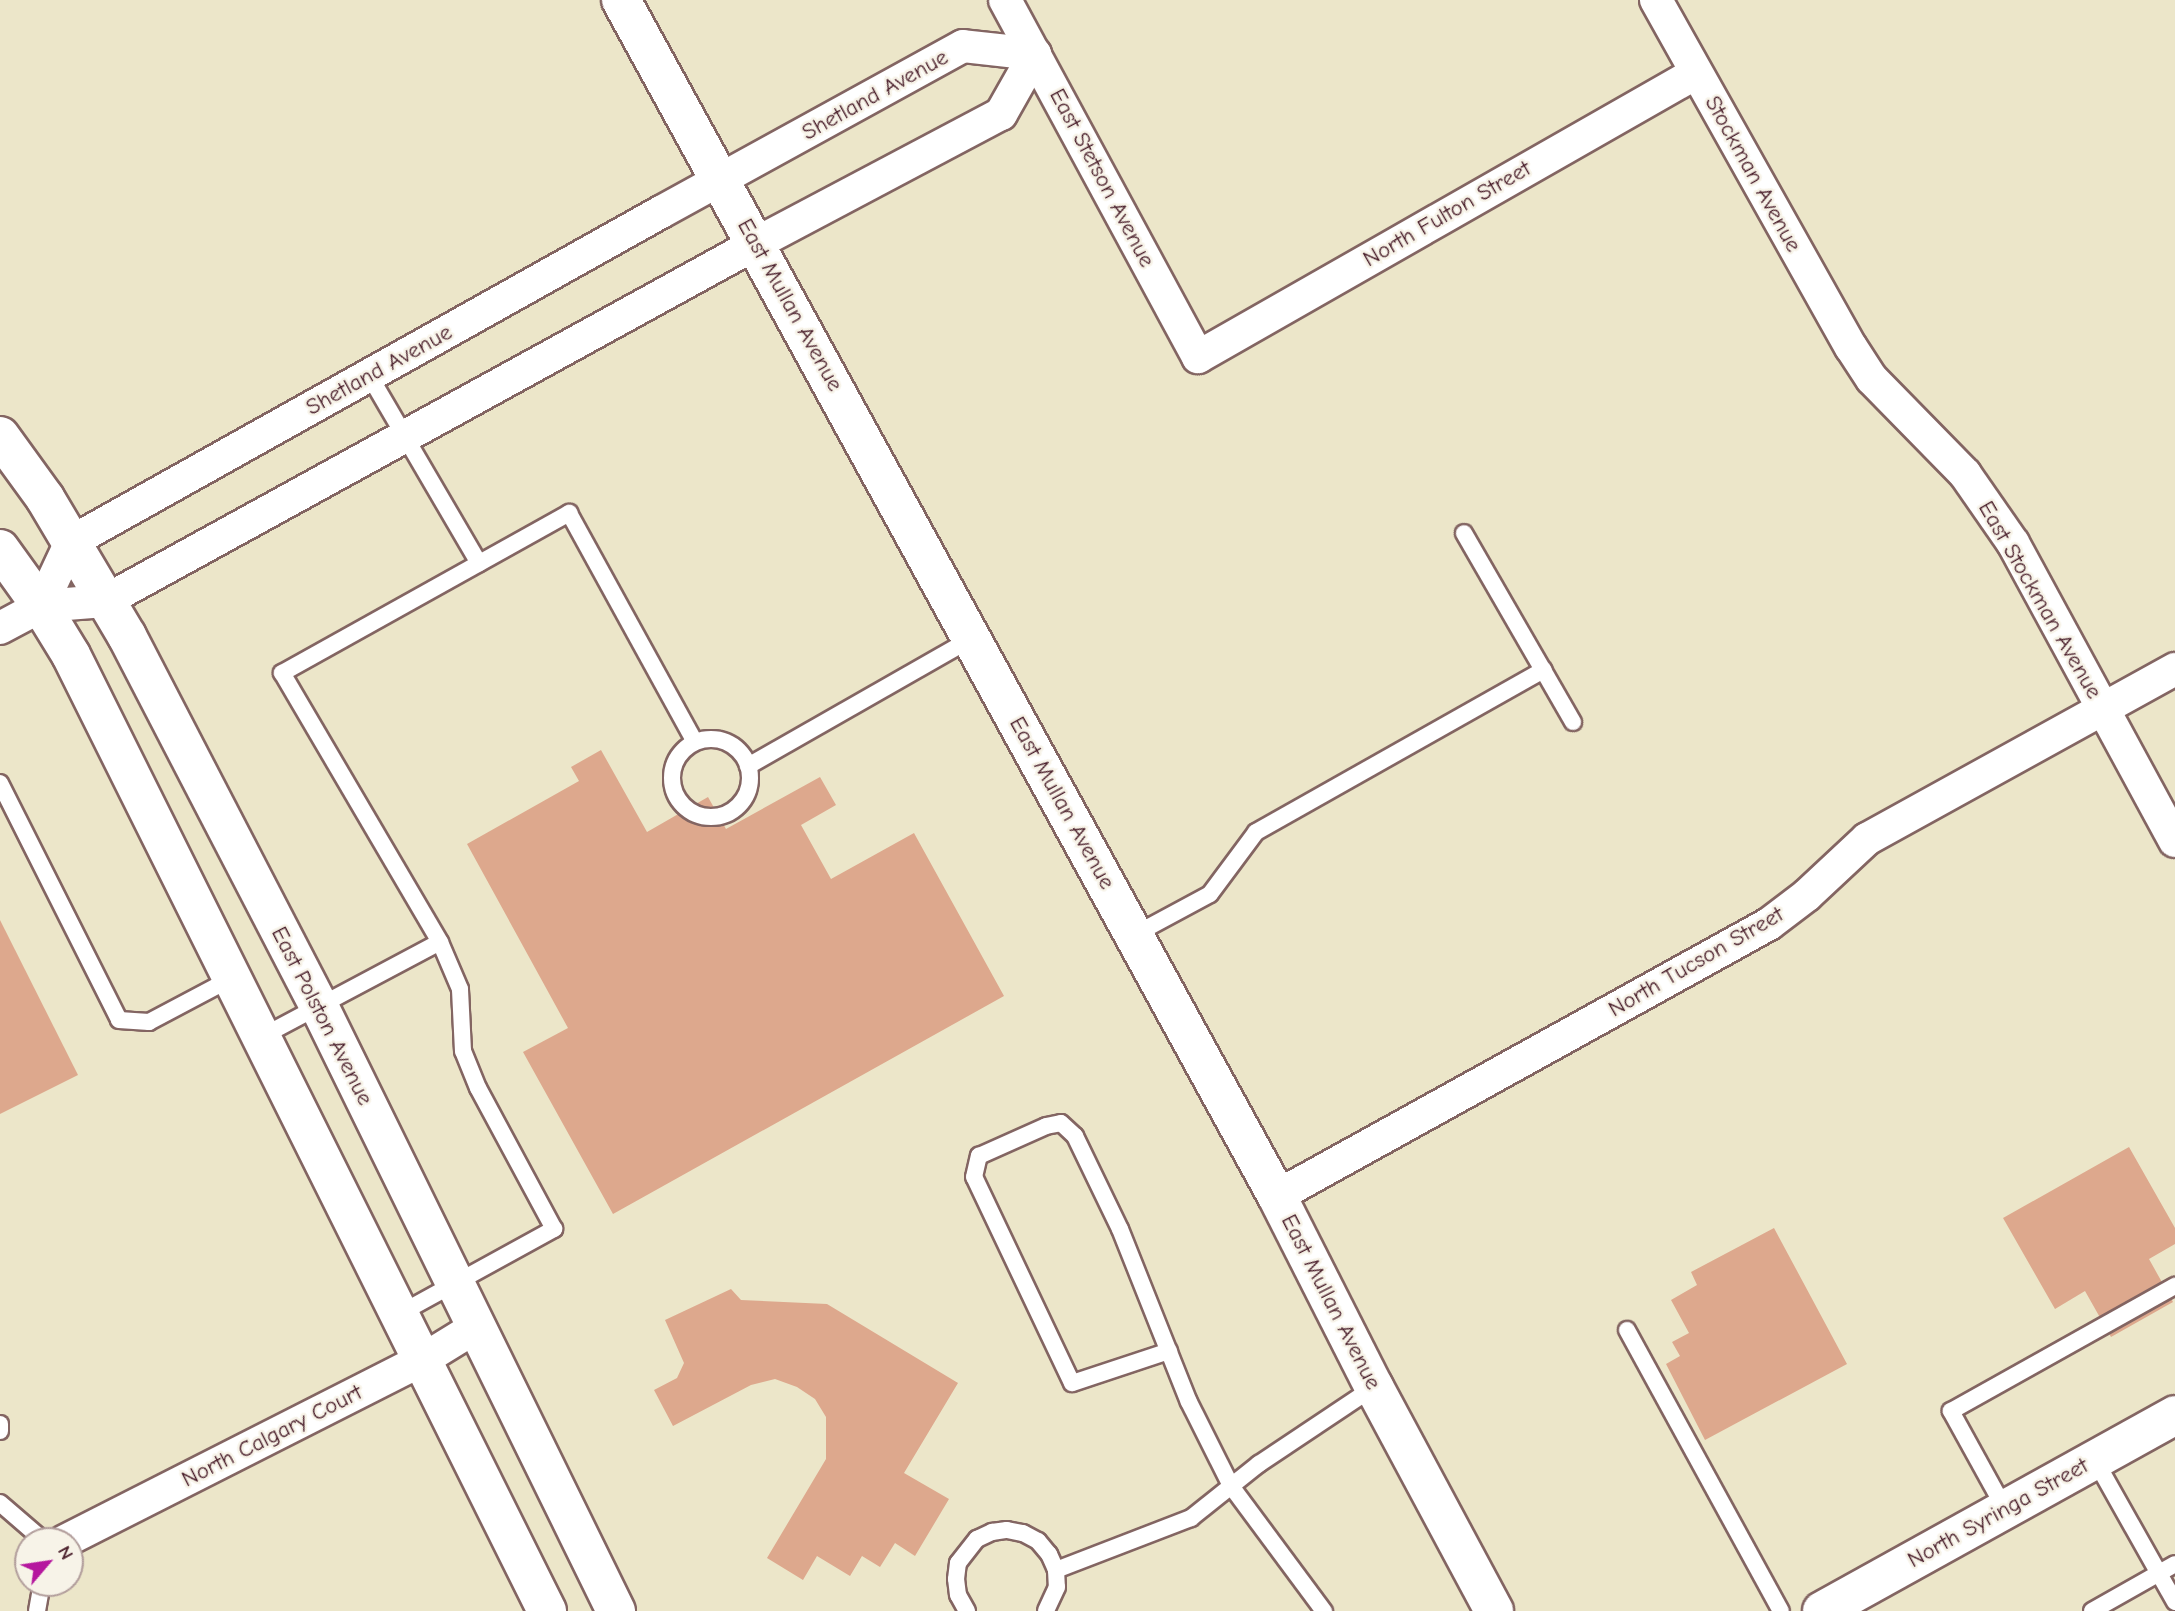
<!DOCTYPE html>
<html>
<head>
<meta charset="utf-8">
<style>
  body { margin:0 }
  #map { position:relative; width:2175px; height:1611px; overflow:hidden; background:#ece6c9; font-family:"Comic Neue",sans-serif }
  div>[style] { position:absolute }
  [style*='--x'] { left:calc(var(--x)*1px); top:calc(var(--y)*1px); width:calc(var(--w)*1px); rotate:calc(var(--a)*1deg) }
  .building>* { inset:0; background:#dda88d }
  .roads { filter:drop-shadow(2px 0 #836562) drop-shadow(-2px 0 #836562) drop-shadow(0 2px #836562) drop-shadow(0 -2px #836562) }
  .lane>* { height:16px; margin:-8px; padding:0 8px; transform-origin:8px; border-radius:8px; background:#fff }
  .lane>.ring { margin:-8px; padding:0; box-sizing:content-box; background:none; border:16px solid #fff; border-radius:50% }
  .street>* { height:32px; margin:-16px; padding:0 16px; transform-origin:16px; border-radius:16px; background:#fff }
  .secondary>* { height:38px; margin:-19px; padding:0 19px; transform-origin:19px; border-radius:19px; background:#fff }
  span { translate:-50% -50%; white-space:nowrap; text-align:center; line-height:1.15; -webkit-text-stroke:5px #f7f3e8; paint-order:stroke }
  .street-label { font-size:23px; color:#4a1f2b }
  .north { position:absolute; left:14px; top:1527px; width:70px; height:70px; box-sizing:border-box; background:#f7f3e8; border:2px solid #b29e9c; border-radius:50%; rotate:61deg; font-size:19px; font-weight:700; line-height:28px; text-align:center; color:#4a1f2b }
  .north::after { content:''; display:block; margin:auto; width:24px; height:32px; background:#b5179e; clip-path:polygon(50% 0,100% 100%,50% 72%,0 100%) }
</style>
</head>
<body>
<div id="map">
  <div class="building">
    <div style="clip-path:polygon(601px 750px,647px 832px,708px 797px,726px 829px,820px 777px,836px 805px,801px 825px,831px 879px,914px 833px,1004px 996px,613px 1214px,523px 1052px,568px 1028px,467px 844px,579px 781px,571px 767px)"></div>
    <div style="clip-path:polygon(0 920px,78px 1075px,0 1114px)"></div>
    <div style="clip-path:polygon(2129px 1147px,2175px 1228px,2175px 1244px,2149px 1259px,2173px 1302px,2111px 1337px,2085px 1291px,2055px 1309px,2003px 1218px)"></div>
    <div style="clip-path:polygon(1774px 1228px,1847px 1364px,1705px 1440px,1666px 1364px,1680px 1356px,1672px 1342px,1689px 1333px,1671px 1300px,1697px 1285px,1691px 1272px)"></div>
    <div style="clip-path:polygon(731px 1289px,741px 1300px,827px 1304px,958px 1383px,904px 1473px,949px 1499px,915px 1556px,895px 1543px,880px 1567px,862px 1556px,850px 1576px,817px 1556px,803px 1580px,767px 1558px,826px 1459px,826px 1417px,815px 1399px,797px 1387px,775px 1379px,751px 1385px,673px 1426px,654px 1390px,677px 1378px,684px 1363px,665px 1320px)"></div>
  </div>
  <div class="roads">
    <div class="lane">
      <div style="--x:369;--y:375;--w:218;--a:59.7"></div>
      <div style="--x:1543;--y:670;--w:60;--a:60"></div>
      <div class="ring" style="left:672px;top:739px;width:62px;height:62px"></div>
      <div style="--x:748;--y:766;--w:257;--a:-29.7"></div>
      <div style="--x:0;--y:783;--w:265;--a:63.3"></div>
      <div style="--x:119;--y:1020;--w:30;--a:4"></div>
      <div style="--x:149;--y:1022;--w:94;--a:-27.9"></div>
      <div style="--x:1134;--y:935;--w:86;--a:-28.3"></div>
      <div style="--x:1210;--y:894;--w:77;--a:-53.4"></div>
      <div style="--x:1256;--y:832;--w:330;--a:-29.4"></div>
      <div style="--x:1543;--y:670;--w:158;--a:-120"></div>
      <div style="--x:263;--y:1036;--w:200;--a:-28"></div>
      <div style="--x:401;--y:1313;--w:175;--a:-28.8"></div>
      <div style="--x:554;--y:1229;--w:160;--a:-118.3"></div>
      <div style="--x:478;--y:1088;--w:40;--a:-112"></div>
      <div style="--x:463;--y:1051;--w:62;--a:-92.8"></div>
      <div style="--x:460;--y:989;--w:51;--a:-113.1"></div>
      <div style="--x:440;--y:942;--w:312;--a:-120.4"></div>
      <div style="--x:282;--y:673;--w:329;--a:-29.1"></div>
      <div style="--x:569;--y:513;--w:261;--a:61.2"></div>
      <div style="--x:1627;--y:1330;--w:320;--a:61.3"></div>
      <div style="--x:1169;--y:1351;--w:102;--a:161.7"></div>
      <div style="--x:1072;--y:1383;--w:228;--a:-115.4"></div>
      <div style="--x:974;--y:1177;--w:22;--a:-77"></div>
      <div style="--x:979;--y:1156;--w:73;--a:-24.1"></div>
      <div style="--x:1046;--y:1126;--w:15;--a:-11"></div>
      <div style="--x:1061;--y:1123;--w:19;--a:43"></div>
      <div style="--x:1075;--y:1136;--w:103;--a:64.2"></div>
      <div style="--x:1120;--y:1229;--w:186;--a:68.3"></div>
      <div style="--x:1189;--y:1402;--w:94;--a:63.4"></div>
      <div style="--x:1231;--y:1486;--w:156;--a:53.4"></div>
      <div style="--x:0;--y:1424;--w:7;--a:90"></div>
      <div style="--x:2095;--y:1460;--w:163;--a:60.6"></div>
      <div style="--x:0;--y:1503;--w:58;--a:40.8"></div>
      <div style="--x:2005;--y:1509;--w:112;--a:-118.9"></div>
      <div style="--x:1951;--y:1411;--w:257;--a:-29.2"></div>
      <div style="--x:1056;--y:1570;--w:145;--a:-21.1"></div>
      <div style="--x:1191;--y:1518;--w:87;--a:-38.5"></div>
      <div style="--x:1259;--y:1464;--w:138;--a:-33.8"></div>
      <div style="--x:37;--y:1611;--w:28;--a:-80"></div>
      <div style="--x:967;--y:1611;--w:18;--a:-119"></div>
      <div style="--x:958;--y:1595;--w:16;--a:-97"></div>
      <div style="--x:956;--y:1579;--w:16;--a:-83"></div>
      <div style="--x:958;--y:1563;--w:31;--a:-52"></div>
      <div style="--x:977;--y:1539;--w:17;--a:-25"></div>
      <div style="--x:992;--y:1532;--w:15;--a:-8"></div>
      <div style="--x:1007;--y:1530;--w:16;--a:11"></div>
      <div style="--x:1023;--y:1533;--w:17;--a:28"></div>
      <div style="--x:1038;--y:1541;--w:17;--a:50"></div>
      <div style="--x:1049;--y:1554;--w:17;--a:66"></div>
      <div style="--x:1056;--y:1570;--w:17;--a:87"></div>
      <div style="--x:1057;--y:1587;--w:26;--a:115"></div>
      <div style="--x:2092;--y:1611;--w:95;--a:-29.5"></div>
    </div>
    <div class="street">
      <div style="--x:1005;--y:0;--w:406;--a:61.6"></div>
      <div style="--x:1198;--y:357;--w:573;--a:-29.7"></div>
      <div style="--x:1656;--y:0;--w:398;--a:60.7"></div>
      <div style="--x:1851;--y:347;--w:38;--a:57"></div>
      <div style="--x:1872;--y:379;--w:133;--a:45.6"></div>
      <div style="--x:1965;--y:474;--w:84;--a:55.2"></div>
      <div style="--x:2013;--y:543;--w:339;--a:61.5"></div>
      <div style="--x:0;--y:628;--w:47;--a:-28.2"></div>
      <div style="--x:41;--y:606;--w:64;--a:-4.5"></div>
      <div style="--x:105;--y:601;--w:744;--a:-28.77"></div>
      <div style="--x:757;--y:243;--w:276;--a:-27.9"></div>
      <div style="--x:1001;--y:114;--w:69;--a:-60.5"></div>
      <div style="--x:1035;--y:54;--w:72;--a:-173.7"></div>
      <div style="--x:963;--y:46;--w:345;--a:151.2"></div>
      <div style="--x:661;--y:212;--w:676;--a:150.78"></div>
      <div style="--x:71;--y:542;--w:71;--a:115.1"></div>
      <div style="--x:1277;--y:1196;--w:562;--a:-28.94"></div>
      <div style="--x:1769;--y:924;--w:48;--a:-37.3"></div>
      <div style="--x:1807;--y:895;--w:82;--a:-43"></div>
      <div style="--x:1867;--y:839;--w:352;--a:-28.9"></div>
      <div style="--x:65;--y:1541;--w:402;--a:-26.9"></div>
      <div style="--x:424;--y:1359;--w:61;--a:-31.6"></div>
    </div>
    <div class="secondary">
      <div style="--x:621;--y:0;--w:1364;--a:61.26"></div>
      <div style="--x:1277;--y:1196;--w:214;--a:63.1"></div>
      <div style="--x:1374;--y:1387;--w:254;--a:61.8"></div>
      <div style="--x:0;--y:436;--w:77;--a:54"></div>
      <div style="--x:45;--y:498;--w:161;--a:59.3"></div>
      <div style="--x:127;--y:636;--w:417;--a:62.6"></div>
      <div style="--x:319;--y:1006;--w:674;--a:63.85"></div>
      <div style="--x:0;--y:549;--w:70;--a:54.3"></div>
      <div style="--x:41;--y:606;--w:57;--a:58.5"></div>
      <div style="--x:71;--y:655;--w:1068;--a:63.53"></div>
      <div style="--x:1822;--y:1611;--w:404;--a:-29"></div>
    </div>
  </div>
  <div class="street-label">
    <span style="left:875px;top:95px;rotate:-29deg">Shetland Avenue</span>
    <span style="left:1753px;top:174px;rotate:61deg">Stockman Avenue</span>
    <span style="left:1102px;top:178px;rotate:62deg">East Stetson Avenue</span>
    <span style="left:1447px;top:214px;rotate:-30deg">North Fulton Street</span>
    <span style="left:790px;top:305px;rotate:61deg">East Mullan Avenue</span>
    <span style="left:379px;top:370px;rotate:-29deg">Shetland Avenue</span>
    <span style="left:2040px;top:600px;rotate:60deg">East Stockman Avenue</span>
    <span style="left:1062px;top:803px;rotate:61deg">East Mullan Avenue</span>
    <span style="left:1696px;top:962px;rotate:-30deg">North Tucson Street</span>
    <span style="left:322px;top:1016px;rotate:63deg">East Polston Avenue</span>
    <span style="left:1331px;top:1302px;rotate:63deg">East Mullan Avenue</span>
    <span style="left:272px;top:1436px;rotate:-27deg">North Calgary Court</span>
    <span style="left:1998px;top:1513px;rotate:-29deg">North Syringa Street</span>
  </div>
  <div class="north">N</div>
</div>
</body>
</html>
